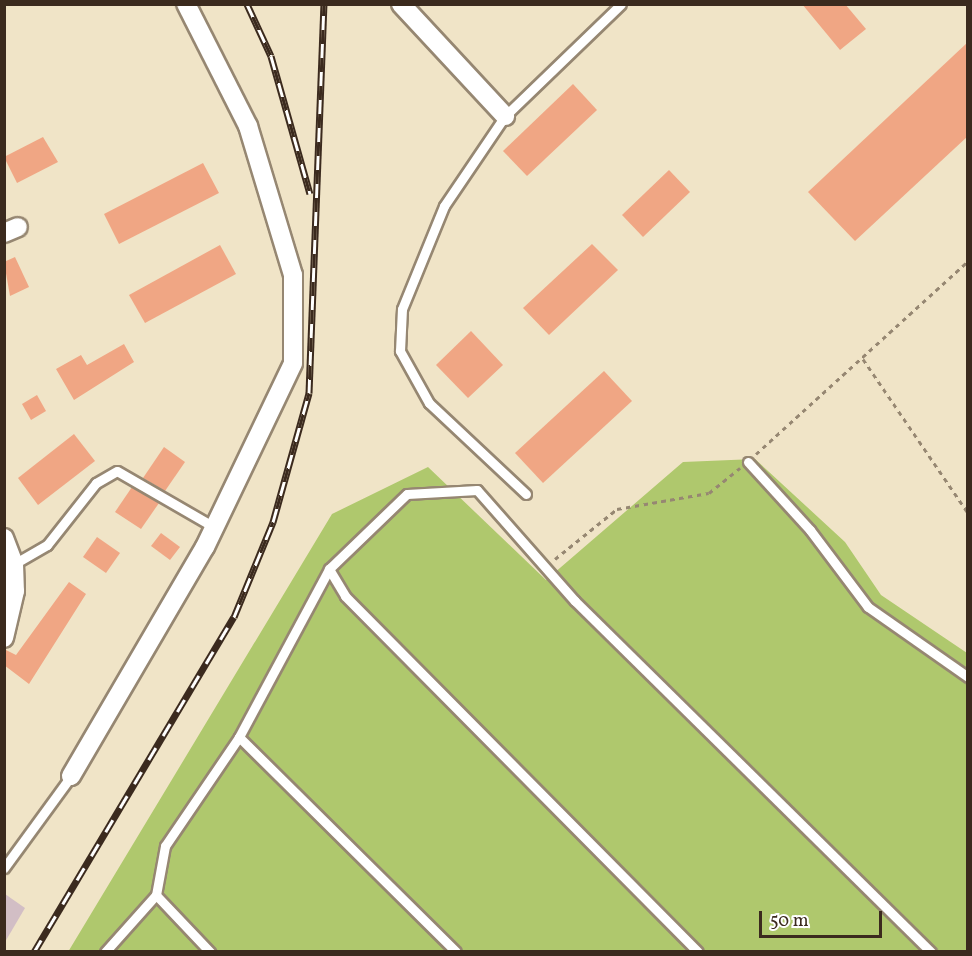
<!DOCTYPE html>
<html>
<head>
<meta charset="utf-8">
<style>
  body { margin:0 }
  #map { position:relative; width:972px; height:956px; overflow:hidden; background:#f0e4c7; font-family:Vollkorn,serif }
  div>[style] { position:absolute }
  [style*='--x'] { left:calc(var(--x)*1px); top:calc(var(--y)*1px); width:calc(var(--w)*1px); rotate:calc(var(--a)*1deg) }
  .industrial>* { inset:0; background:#d2bec5 }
  .green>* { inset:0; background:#afc86d }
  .building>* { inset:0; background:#f0a684 }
  .path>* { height:3px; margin-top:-1.5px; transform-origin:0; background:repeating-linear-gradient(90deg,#968772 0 4.5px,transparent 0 9px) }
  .roads { filter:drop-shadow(2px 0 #968772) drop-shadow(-2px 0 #968772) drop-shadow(0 2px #968772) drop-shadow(0 -2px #968772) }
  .service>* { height:9px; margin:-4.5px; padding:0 4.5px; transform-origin:4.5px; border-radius:4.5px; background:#fff }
  .minor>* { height:18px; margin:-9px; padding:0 9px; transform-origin:9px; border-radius:9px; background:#fff }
  .rail>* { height:7px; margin-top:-3.5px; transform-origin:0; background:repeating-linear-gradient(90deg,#fff 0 14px,#3b2a1e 0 28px); box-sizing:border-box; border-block:2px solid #3b2a1e }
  span { translate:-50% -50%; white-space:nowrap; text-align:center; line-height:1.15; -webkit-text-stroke:5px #fff; paint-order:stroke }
  .frame { position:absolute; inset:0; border:6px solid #3b2a1e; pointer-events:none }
  .scale { position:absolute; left:759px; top:911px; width:123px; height:27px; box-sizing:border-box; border:3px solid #3b2a1e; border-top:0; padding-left:8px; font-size:18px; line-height:21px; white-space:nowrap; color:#3b2a1e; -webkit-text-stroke:4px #fff; paint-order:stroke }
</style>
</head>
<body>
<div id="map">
  <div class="industrial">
    <div style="clip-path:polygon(5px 894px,25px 908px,5px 942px)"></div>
  </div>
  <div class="green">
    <div style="clip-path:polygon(755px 459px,845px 542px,881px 595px,967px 653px,967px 951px,68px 952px,332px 514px,428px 467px,546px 580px,683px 462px)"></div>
  </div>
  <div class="building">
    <div style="clip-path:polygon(802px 4px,845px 4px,866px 29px,840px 50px)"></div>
    <div style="clip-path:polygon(968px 42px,968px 136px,855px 241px,808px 192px)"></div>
    <div style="clip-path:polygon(573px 84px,597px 110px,527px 176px,503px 151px)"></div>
    <div style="clip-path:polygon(43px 137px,58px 162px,17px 183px,4px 157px)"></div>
    <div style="clip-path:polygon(203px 163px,219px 193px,119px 244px,104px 214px)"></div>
    <div style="clip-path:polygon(669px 170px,690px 192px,643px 237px,622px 215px)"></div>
    <div style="clip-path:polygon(592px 244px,618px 270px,549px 335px,523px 308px)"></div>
    <div style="clip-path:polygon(220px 245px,236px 274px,145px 323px,129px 295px)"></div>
    <div style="clip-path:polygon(15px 257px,29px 287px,10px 296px,4px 262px)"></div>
    <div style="clip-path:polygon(471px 331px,503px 365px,468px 398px,436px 365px)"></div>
    <div style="clip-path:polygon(124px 344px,134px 362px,74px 400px,56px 369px,81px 355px,87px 365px)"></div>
    <div style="clip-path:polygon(604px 371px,632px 401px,543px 483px,515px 453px)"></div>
    <div style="clip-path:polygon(37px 395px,46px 411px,31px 420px,22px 404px)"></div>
    <div style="clip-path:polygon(74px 434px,95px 461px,38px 505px,18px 478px)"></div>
    <div style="clip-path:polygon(164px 447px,185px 462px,165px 491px,143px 478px)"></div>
    <div style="clip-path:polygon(132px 487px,159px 503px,141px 529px,115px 512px)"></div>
    <div style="clip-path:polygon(161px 533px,180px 547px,170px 560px,151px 546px)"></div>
    <div style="clip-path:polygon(97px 537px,120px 553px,106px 573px,83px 557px)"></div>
    <div style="clip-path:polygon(69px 582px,86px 594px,29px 684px,4px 665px,4px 649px,16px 655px)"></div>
  </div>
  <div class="path">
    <div style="--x:863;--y:359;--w:186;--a:55.7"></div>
    <div style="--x:756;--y:454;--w:287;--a:-42.3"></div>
    <div style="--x:555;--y:559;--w:80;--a:-38.9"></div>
    <div style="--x:617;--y:509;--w:93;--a:-9.9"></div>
    <div style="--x:709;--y:493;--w:40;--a:-39"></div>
  </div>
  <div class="roads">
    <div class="service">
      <div style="--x:748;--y:462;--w:92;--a:47.6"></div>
      <div style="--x:810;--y:530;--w:96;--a:53"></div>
      <div style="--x:868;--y:607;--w:122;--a:35"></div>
      <div style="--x:526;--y:494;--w:133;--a:-136.8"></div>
      <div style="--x:429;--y:403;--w:60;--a:-119.1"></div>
      <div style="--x:400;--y:351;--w:42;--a:-87.3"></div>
      <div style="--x:402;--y:309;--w:111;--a:-67.8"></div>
      <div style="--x:444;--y:206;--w:109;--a:-55.9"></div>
      <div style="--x:505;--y:116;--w:161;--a:-44"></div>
      <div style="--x:14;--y:564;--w:38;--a:-30"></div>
      <div style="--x:47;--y:545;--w:79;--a:-51.7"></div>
      <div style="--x:96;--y:483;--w:24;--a:-30"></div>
      <div style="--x:117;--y:471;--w:112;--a:30"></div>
      <div style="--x:329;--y:569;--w:31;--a:59"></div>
      <div style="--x:345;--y:596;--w:501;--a:45.24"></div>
      <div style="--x:239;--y:737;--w:305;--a:44.7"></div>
      <div style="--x:4;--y:868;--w:114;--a:-53.9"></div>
      <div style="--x:156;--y:895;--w:79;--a:46.5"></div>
      <div style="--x:105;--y:952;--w:76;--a:-48.2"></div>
      <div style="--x:156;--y:895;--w:50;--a:-79.6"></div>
      <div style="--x:165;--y:846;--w:132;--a:-55.8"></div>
      <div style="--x:239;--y:737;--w:191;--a:-61.8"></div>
      <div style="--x:329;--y:569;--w:108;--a:-43.9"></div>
      <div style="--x:407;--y:494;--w:70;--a:-3.3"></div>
      <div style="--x:477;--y:490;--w:148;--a:48.6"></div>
      <div style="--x:575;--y:601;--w:500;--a:44.6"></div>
    </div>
    <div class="minor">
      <div style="--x:401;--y:4;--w:153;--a:47.1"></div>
      <div style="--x:4;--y:233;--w:15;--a:-23"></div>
      <div style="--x:4;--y:538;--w:28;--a:69"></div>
      <div style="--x:14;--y:564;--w:27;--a:88"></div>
      <div style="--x:15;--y:591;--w:48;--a:103.2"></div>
      <div style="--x:71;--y:776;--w:265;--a:-59.7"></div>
      <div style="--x:205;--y:547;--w:204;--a:-64.4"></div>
      <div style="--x:293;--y:363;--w:88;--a:-90"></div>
      <div style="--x:293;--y:275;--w:156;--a:-106.8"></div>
      <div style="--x:248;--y:126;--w:137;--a:-116.9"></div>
    </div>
  </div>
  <div class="rail">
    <div style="--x:247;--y:4;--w:57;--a:65.2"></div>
    <div style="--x:271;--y:56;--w:143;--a:74.2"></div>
    <div style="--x:34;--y:952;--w:390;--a:-59.2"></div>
    <div style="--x:234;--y:617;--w:103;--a:-67.7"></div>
    <div style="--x:273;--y:522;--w:134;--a:-74.4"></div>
    <div style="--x:309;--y:393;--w:389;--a:-87.8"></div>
  </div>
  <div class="frame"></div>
  <div class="scale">50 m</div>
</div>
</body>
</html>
